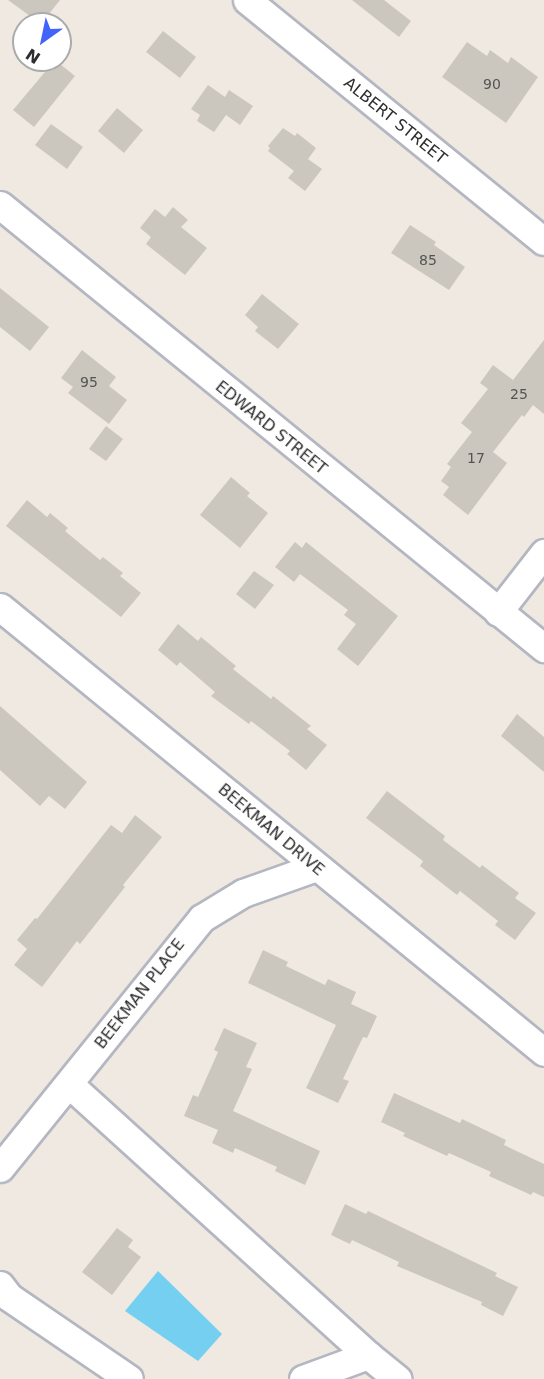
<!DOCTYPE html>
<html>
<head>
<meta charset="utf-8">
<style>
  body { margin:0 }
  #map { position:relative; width:544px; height:1379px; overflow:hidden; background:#efe9e1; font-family:"DejaVu Sans",sans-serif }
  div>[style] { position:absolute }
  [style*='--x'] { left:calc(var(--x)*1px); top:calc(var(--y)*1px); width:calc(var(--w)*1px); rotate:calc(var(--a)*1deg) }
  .water>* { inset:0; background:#75cff0 }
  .building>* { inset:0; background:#cbc7bf }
  .roads { filter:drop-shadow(2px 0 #b4b7c1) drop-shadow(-2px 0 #b4b7c1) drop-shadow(0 2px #b4b7c1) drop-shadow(0 -2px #b4b7c1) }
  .minor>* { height:27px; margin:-13.5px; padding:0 13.5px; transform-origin:13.5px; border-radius:13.5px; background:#fff }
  span { translate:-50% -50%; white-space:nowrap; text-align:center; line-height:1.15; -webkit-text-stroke:5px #fff; paint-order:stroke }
  .number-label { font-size:14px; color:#555452 }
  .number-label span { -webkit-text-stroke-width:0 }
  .street-label { font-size:16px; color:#2e2e2e }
  .north { position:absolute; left:12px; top:12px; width:60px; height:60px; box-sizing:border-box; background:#fff; border:2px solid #ababab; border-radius:50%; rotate:213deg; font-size:16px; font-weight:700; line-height:24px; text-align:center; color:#2e2e2e }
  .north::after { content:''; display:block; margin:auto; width:21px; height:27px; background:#4264fb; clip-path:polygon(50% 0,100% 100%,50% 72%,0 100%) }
</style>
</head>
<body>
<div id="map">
  <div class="water">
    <div style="clip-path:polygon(158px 1271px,222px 1334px,198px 1361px,125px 1311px)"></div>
  </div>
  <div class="building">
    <div style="clip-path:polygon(8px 0,60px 0,41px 24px)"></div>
    <div style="clip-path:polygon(352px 0,384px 0,411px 21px,399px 37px)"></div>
    <div style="clip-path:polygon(163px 31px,196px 57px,180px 78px,146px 52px)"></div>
    <div style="clip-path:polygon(467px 42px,487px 56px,490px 50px,508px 63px,511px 57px,538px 77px,506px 123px,442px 77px)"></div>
    <div style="clip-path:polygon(55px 60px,75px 76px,34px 127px,13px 110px)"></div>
    <div style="clip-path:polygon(208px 85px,225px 97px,229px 90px,253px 106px,240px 125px,226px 115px,214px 132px,197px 121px,200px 115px,191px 109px)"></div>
    <div style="clip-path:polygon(117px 108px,143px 130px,124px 153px,98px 131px)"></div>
    <div style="clip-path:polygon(51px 124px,83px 147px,67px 169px,35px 145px)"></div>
    <div style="clip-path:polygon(283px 128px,295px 136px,297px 133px,316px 148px,308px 159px,322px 169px,305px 191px,288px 178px,294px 171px,268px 151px,270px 148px,268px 146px)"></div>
    <div style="clip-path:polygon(173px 207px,188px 220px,181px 227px,207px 248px,185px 275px,146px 244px,151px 237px,140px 228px,155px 209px,165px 217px)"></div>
    <div style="clip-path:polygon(410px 225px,436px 242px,434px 245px,465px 267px,449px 290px,391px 253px)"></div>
    <div style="clip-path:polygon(0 288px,49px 327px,30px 351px,0 327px)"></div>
    <div style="clip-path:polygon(262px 294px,299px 324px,278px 349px,255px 331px,258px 327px,245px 315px)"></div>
    <div style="clip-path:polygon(544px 340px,544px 414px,533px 405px,524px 417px,522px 415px,493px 452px,507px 463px,468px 515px,443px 495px,449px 487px,441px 481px,451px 467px,447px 464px,472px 432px,461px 423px,488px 389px,480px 383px,493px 365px,513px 380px)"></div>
    <div style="clip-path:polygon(82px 350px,116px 377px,109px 386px,127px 400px,109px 424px,68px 393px,73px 387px,61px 378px)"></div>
    <div style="clip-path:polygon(106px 426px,123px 439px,106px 461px,89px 449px)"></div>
    <div style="clip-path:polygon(231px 477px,250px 493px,247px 496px,268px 513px,240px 548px,200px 515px)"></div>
    <div style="clip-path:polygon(27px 500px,47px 517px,50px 513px,68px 528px,65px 531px,100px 560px,103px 557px,123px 573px,120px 576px,141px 593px,121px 617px,6px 526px)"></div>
    <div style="clip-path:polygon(295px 542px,302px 548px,306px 542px,398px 616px,358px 666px,337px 649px,356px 624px,344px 615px,348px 610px,300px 574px,294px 582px,275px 567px)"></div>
    <div style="clip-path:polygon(254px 571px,274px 585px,255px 609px,236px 594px)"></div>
    <div style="clip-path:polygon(178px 624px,198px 641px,201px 637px,236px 666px,233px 669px,271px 699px,273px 696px,311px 726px,307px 729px,327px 745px,306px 770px,287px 754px,290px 751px,251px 721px,249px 724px,211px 696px,215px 692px,180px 662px,177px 666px,158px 650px)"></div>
    <div style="clip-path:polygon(0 706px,87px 782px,65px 809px,49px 796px,40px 806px,0 770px)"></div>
    <div style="clip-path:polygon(517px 714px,544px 737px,544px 772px,501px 736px)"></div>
    <div style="clip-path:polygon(387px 791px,445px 836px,443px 840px,480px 868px,482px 865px,519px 893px,515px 898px,536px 913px,515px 940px,495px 925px,498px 921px,460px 891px,457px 895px,420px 866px,423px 861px,366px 818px)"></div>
    <div style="clip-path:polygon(135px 815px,162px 837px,123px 885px,125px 887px,80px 944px,77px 941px,42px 987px,14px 965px,27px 949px,17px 940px,35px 918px,37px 919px,111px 825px,122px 833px)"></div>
    <div style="clip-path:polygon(263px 950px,288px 962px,286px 966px,325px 985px,328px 979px,356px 992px,351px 1004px,377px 1016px,367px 1038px,363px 1037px,343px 1079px,349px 1081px,338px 1103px,306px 1088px,336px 1025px,248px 983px)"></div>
    <div style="clip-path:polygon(224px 1028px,257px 1043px,246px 1067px,252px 1069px,233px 1111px,320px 1151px,305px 1185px,275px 1171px,277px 1167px,235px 1148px,233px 1153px,212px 1143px,218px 1130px,184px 1116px,193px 1095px,198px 1097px,218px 1052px,214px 1050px)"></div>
    <div style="clip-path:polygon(394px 1093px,460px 1123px,462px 1119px,506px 1140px,504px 1145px,544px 1164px,544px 1197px,533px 1192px,531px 1195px,489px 1176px,491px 1172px,449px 1153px,447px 1156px,403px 1136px,405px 1133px,381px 1122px)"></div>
    <div style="clip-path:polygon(345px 1204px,366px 1214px,368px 1211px,497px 1273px,495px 1276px,518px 1287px,503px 1316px,481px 1305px,482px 1302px,397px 1266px,399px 1262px,352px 1240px,350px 1244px,331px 1235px)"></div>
    <div style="clip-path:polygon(117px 1228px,133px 1240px,128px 1247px,141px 1257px,112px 1295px,82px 1272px)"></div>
  </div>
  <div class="roads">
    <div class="minor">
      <div style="--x:247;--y:0;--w:382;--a:39.1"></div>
      <div style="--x:0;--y:205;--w:702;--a:39.16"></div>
      <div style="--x:0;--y:607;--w:703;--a:39.28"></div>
      <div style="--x:498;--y:612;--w:75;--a:-52.1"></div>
      <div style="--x:69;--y:1084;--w:404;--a:42.2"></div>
      <div style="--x:0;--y:1168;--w:321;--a:-51.1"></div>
      <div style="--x:202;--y:918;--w:48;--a:-31.4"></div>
      <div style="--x:243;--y:893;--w:77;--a:-19.6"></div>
      <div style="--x:0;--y:1285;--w:15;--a:53"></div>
      <div style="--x:9;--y:1297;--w:145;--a:34.3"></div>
      <div style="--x:303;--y:1379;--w:69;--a:-20.3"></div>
      <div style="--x:368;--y:1355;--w:38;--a:39"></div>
    </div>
  </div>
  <div class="number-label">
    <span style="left:492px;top:84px">90</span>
    <span style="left:428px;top:260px">85</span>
    <span style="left:89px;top:382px">95</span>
    <span style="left:519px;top:394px">25</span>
    <span style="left:476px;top:458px">17</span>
  </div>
  <div class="street-label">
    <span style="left:395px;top:121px;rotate:39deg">ALBERT STREET</span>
    <span style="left:271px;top:428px;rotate:39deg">EDWARD STREET</span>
    <span style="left:271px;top:830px;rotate:40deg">BEEKMAN DRIVE</span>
    <span style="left:140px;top:994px;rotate:-52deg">BEEKMAN PLACE</span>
  </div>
  <div class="north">N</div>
</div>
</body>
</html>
